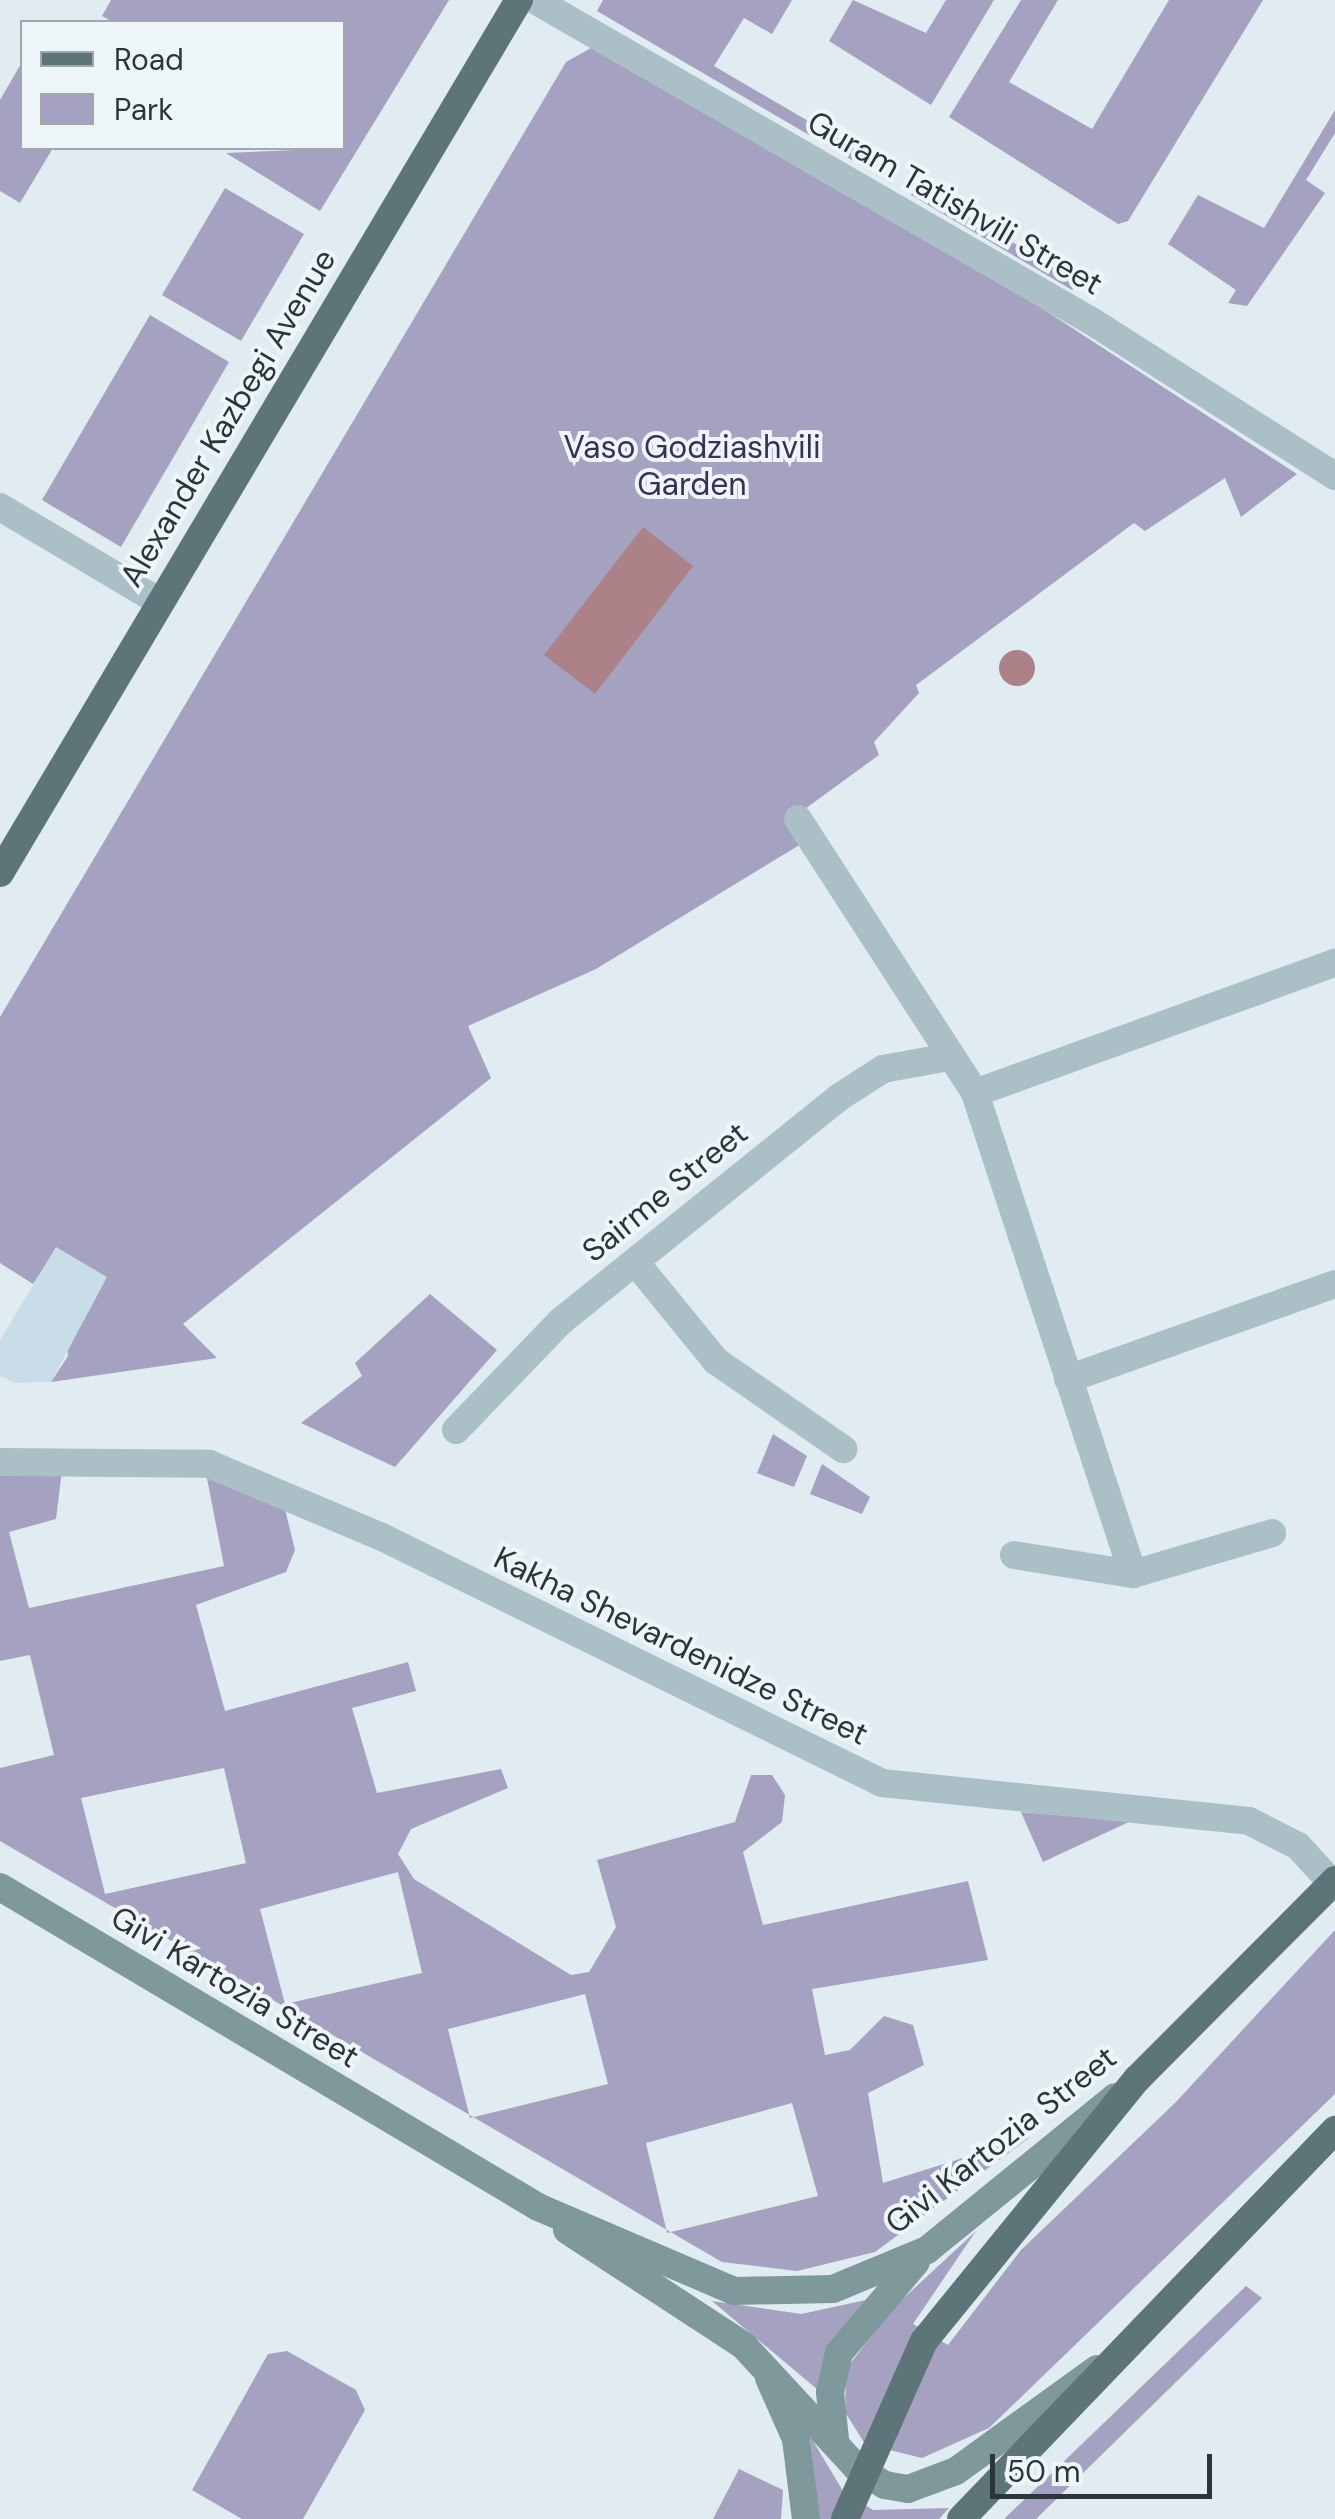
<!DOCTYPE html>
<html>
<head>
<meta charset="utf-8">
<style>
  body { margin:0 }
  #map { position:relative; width:1335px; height:2519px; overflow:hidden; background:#e0ecf1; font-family:"DM Sans",sans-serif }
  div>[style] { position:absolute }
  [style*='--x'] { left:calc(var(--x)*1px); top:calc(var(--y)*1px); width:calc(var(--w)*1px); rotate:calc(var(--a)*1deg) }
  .green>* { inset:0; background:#a5a1c0 }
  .plaza>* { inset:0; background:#c9dde8 }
  .water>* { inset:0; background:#ac8188 }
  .round { border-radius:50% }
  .minor>* { height:28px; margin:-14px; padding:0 14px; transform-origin:14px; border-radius:14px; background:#aabfc6 }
  .secondary>* { height:28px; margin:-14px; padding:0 14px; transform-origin:14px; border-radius:14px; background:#7e989c }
  .primary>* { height:28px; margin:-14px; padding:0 14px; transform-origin:14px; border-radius:14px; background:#5d7578 }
  .primary-bridge>* { height:28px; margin:-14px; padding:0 14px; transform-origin:14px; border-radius:14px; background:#5d7578 }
  span { translate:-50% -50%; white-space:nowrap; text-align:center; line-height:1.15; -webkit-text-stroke:8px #edf5f9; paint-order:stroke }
  .street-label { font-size:32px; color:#2b3638 }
  .park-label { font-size:32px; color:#373154 }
  .legend { position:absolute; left:20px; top:20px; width:325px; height:130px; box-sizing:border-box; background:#edf5f9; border:2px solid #9fa9ac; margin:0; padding:12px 18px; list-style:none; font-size:30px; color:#2b3638 }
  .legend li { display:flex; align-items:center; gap:20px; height:50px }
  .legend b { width:50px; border:2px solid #9fa9ac }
  .scale { position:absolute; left:990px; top:2454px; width:222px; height:45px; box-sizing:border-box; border:5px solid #2b3638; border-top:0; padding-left:12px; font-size:30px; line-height:35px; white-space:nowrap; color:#2b3638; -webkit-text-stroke:8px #edf5f9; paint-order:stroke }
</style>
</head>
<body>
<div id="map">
  <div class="green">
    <div style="clip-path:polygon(111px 0,449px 0,320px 211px,226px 153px,342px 148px,342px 22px,113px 22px,102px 16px)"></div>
    <div style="clip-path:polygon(603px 0,792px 0,772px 34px,744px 18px,714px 66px,892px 170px,886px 180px,597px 11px)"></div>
    <div style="clip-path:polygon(853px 0,926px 33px,946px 0,994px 0,931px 105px,829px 41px)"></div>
    <div style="clip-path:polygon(1021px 0,1058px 0,1009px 82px,1092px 129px,1169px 0,1263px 0,1128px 221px,1118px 224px,949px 117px)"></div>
    <div style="clip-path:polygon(591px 48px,1003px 283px,1297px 474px,1241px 517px,1225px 478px,1145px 531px,1134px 523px,916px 685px,919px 693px,874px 742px,879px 755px,787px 822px,801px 844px,596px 969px,468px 1026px,491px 1078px,183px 1324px,217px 1358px,51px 1382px,68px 1356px,57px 1248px,33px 1284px,0 1263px,0 1017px,566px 62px)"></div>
    <div style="clip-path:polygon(22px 62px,22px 148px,53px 148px,20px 203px,0 191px,0 100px)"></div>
    <div style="clip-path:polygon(1335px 110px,1335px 133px,1306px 180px,1325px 193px,1247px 306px,1228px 303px,1236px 290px,1168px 244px,1198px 195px,1264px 228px)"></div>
    <div style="clip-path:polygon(918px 186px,1078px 281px,1072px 290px,911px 195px)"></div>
    <div style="clip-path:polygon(225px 188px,304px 234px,241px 341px,162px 295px)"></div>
    <div style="clip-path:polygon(150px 315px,229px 362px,121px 547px,42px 500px)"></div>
    <div style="clip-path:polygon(430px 1294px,497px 1350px,395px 1467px,301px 1423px,362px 1376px,355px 1363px)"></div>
    <div style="clip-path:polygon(773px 1434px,807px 1456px,794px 1487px,757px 1473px)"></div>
    <div style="clip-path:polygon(822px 1464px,870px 1497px,862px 1514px,810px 1494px)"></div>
    <div style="clip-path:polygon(evenodd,62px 1470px,56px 1519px,9px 1532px,29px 1608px,224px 1566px,206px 1473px,284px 1505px,295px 1550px,286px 1572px,196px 1605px,225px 1711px,408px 1662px,416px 1691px,352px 1708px,377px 1793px,501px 1769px,508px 1788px,411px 1829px,398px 1854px,414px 1879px,571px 1975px,589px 1972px,616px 1927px,597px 1860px,735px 1822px,751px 1775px,772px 1775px,785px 1795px,782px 1822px,743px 1852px,763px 1925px,968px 1881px,988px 1960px,812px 1989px,825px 2055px,850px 2050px,884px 2016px,913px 2025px,924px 2065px,868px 2093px,883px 2183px,1030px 2137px,875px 2252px,797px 2271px,722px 2262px,0 1841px,0 1768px,54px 1755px,30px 1655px,0 1661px,0 1474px,62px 1470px,224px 1768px,246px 1863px,105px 1894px,81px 1798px,224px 1768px,62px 1470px,398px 1872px,422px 1973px,285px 2004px,260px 1909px,398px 1872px,62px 1470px,585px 1994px,608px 2084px,470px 2118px,448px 2029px,585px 1994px,62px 1470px,792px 2103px,818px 2196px,667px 2233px,646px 2143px,792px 2103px)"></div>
    <div style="clip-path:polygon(1021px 1812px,1131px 1821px,1043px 1862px)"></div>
    <div style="clip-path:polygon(1335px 1930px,1335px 2094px,989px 2428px,922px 2458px,865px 2444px,845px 2412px,846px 2369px,893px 2308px,976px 2231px,913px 2324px,948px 2345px,1021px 2250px,1175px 2103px)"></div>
    <div style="clip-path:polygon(1246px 2286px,1262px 2298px,1036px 2519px,1004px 2519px)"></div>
    <div style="clip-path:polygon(866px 2300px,818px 2390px,712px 2301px,801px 2314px)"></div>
    <div style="clip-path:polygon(287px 2351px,356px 2390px,365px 2410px,303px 2519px,242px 2519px,192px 2490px,268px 2354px)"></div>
    <div style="clip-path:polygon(810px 2436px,843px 2491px,873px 2510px,949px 2508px,939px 2519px,819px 2519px)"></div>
    <div style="clip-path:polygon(739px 2469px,783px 2490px,781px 2519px,713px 2519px)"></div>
  </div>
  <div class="plaza">
    <div style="clip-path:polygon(56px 1247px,107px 1277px,51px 1382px,15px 1383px,0 1376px,0 1340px)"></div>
  </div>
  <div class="water">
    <div style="clip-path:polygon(643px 527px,693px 566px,595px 694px,544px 655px)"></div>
    <div class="round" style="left:999px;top:650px;width:36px;height:36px"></div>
  </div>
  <div class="minor">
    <div style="--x:535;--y:0;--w:644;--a:29.99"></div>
    <div style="--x:1093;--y:322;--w:287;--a:32.5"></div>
    <div style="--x:0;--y:507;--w:186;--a:30.7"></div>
    <div style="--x:798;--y:819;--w:326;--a:57.1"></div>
    <div style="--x:975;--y:1093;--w:506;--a:71.82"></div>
    <div style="--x:975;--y:1093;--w:383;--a:-19.9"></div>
    <div style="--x:636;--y:1263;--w:127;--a:50.8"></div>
    <div style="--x:716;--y:1361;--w:155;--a:34.7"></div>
    <div style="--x:1068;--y:1379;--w:283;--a:-19.6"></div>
    <div style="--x:456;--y:1430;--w:151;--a:-46.1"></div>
    <div style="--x:561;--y:1321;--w:356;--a:-38.8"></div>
    <div style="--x:838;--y:1098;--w:54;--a:-32.8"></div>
    <div style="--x:883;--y:1069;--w:67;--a:-10.3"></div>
    <div style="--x:0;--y:1462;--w:209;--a:0.5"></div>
    <div style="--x:209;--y:1464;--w:188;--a:22.9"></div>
    <div style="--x:382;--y:1537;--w:557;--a:26.2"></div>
    <div style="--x:882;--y:1783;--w:369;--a:5.9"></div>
    <div style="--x:1249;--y:1821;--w:55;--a:27"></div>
    <div style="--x:1298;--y:1846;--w:50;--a:47.4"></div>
    <div style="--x:1014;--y:1555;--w:121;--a:9.1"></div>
    <div style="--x:1133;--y:1574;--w:145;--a:-16.4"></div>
  </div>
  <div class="secondary">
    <div style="--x:0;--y:1887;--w:626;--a:30.74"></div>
    <div style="--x:538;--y:2207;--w:213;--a:23.2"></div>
    <div style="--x:734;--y:2291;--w:99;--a:-1.2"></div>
    <div style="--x:833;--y:2289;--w:102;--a:-22.5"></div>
    <div style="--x:927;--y:2250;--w:242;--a:-39.1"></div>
    <div style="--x:567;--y:2230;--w:212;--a:33.2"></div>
    <div style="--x:744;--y:2346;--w:165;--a:47.2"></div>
    <div style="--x:856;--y:2467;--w:34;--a:32"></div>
    <div style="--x:885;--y:2485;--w:23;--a:10"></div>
    <div style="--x:908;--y:2489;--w:51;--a:-20.6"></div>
    <div style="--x:956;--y:2471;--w:174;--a:-35.9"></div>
    <div style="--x:769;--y:2378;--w:67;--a:66.1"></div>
    <div style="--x:796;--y:2439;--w:81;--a:82.9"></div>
    <div style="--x:835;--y:2439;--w:47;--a:-96.1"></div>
    <div style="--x:830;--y:2392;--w:40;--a:-77"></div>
    <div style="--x:839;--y:2353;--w:119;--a:-49.8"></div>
  </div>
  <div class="primary">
    <div style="--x:0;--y:873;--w:1016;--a:-59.27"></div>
    <div style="--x:924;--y:2341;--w:338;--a:-50.9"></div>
    <div style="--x:1137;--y:2079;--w:281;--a:-45.1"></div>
    <div style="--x:961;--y:2519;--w:540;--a:-46.13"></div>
  </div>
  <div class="primary-bridge">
    <div style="--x:845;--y:2519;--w:195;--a:-66.1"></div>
  </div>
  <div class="street-label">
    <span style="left:955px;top:203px;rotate:30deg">Guram Tatishvili Street</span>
    <span style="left:228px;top:418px;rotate:-59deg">Alexander Kazbegi Avenue</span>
    <span style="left:665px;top:1192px;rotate:-39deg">Sairme Street</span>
    <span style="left:681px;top:1646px;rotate:26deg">Kakha Shevardenidze Street</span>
    <span style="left:235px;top:1987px;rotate:31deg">Givi Kartozia Street</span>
    <span style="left:1001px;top:2140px;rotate:-38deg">Givi Kartozia Street</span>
  </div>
  <div class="park-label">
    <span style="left:692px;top:466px">Vaso Godziashvili<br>Garden</span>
  </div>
  <ul class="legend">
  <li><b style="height:12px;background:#5d7578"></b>Road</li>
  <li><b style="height:28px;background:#a5a1c0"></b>Park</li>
  </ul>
  <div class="scale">50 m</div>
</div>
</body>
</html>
